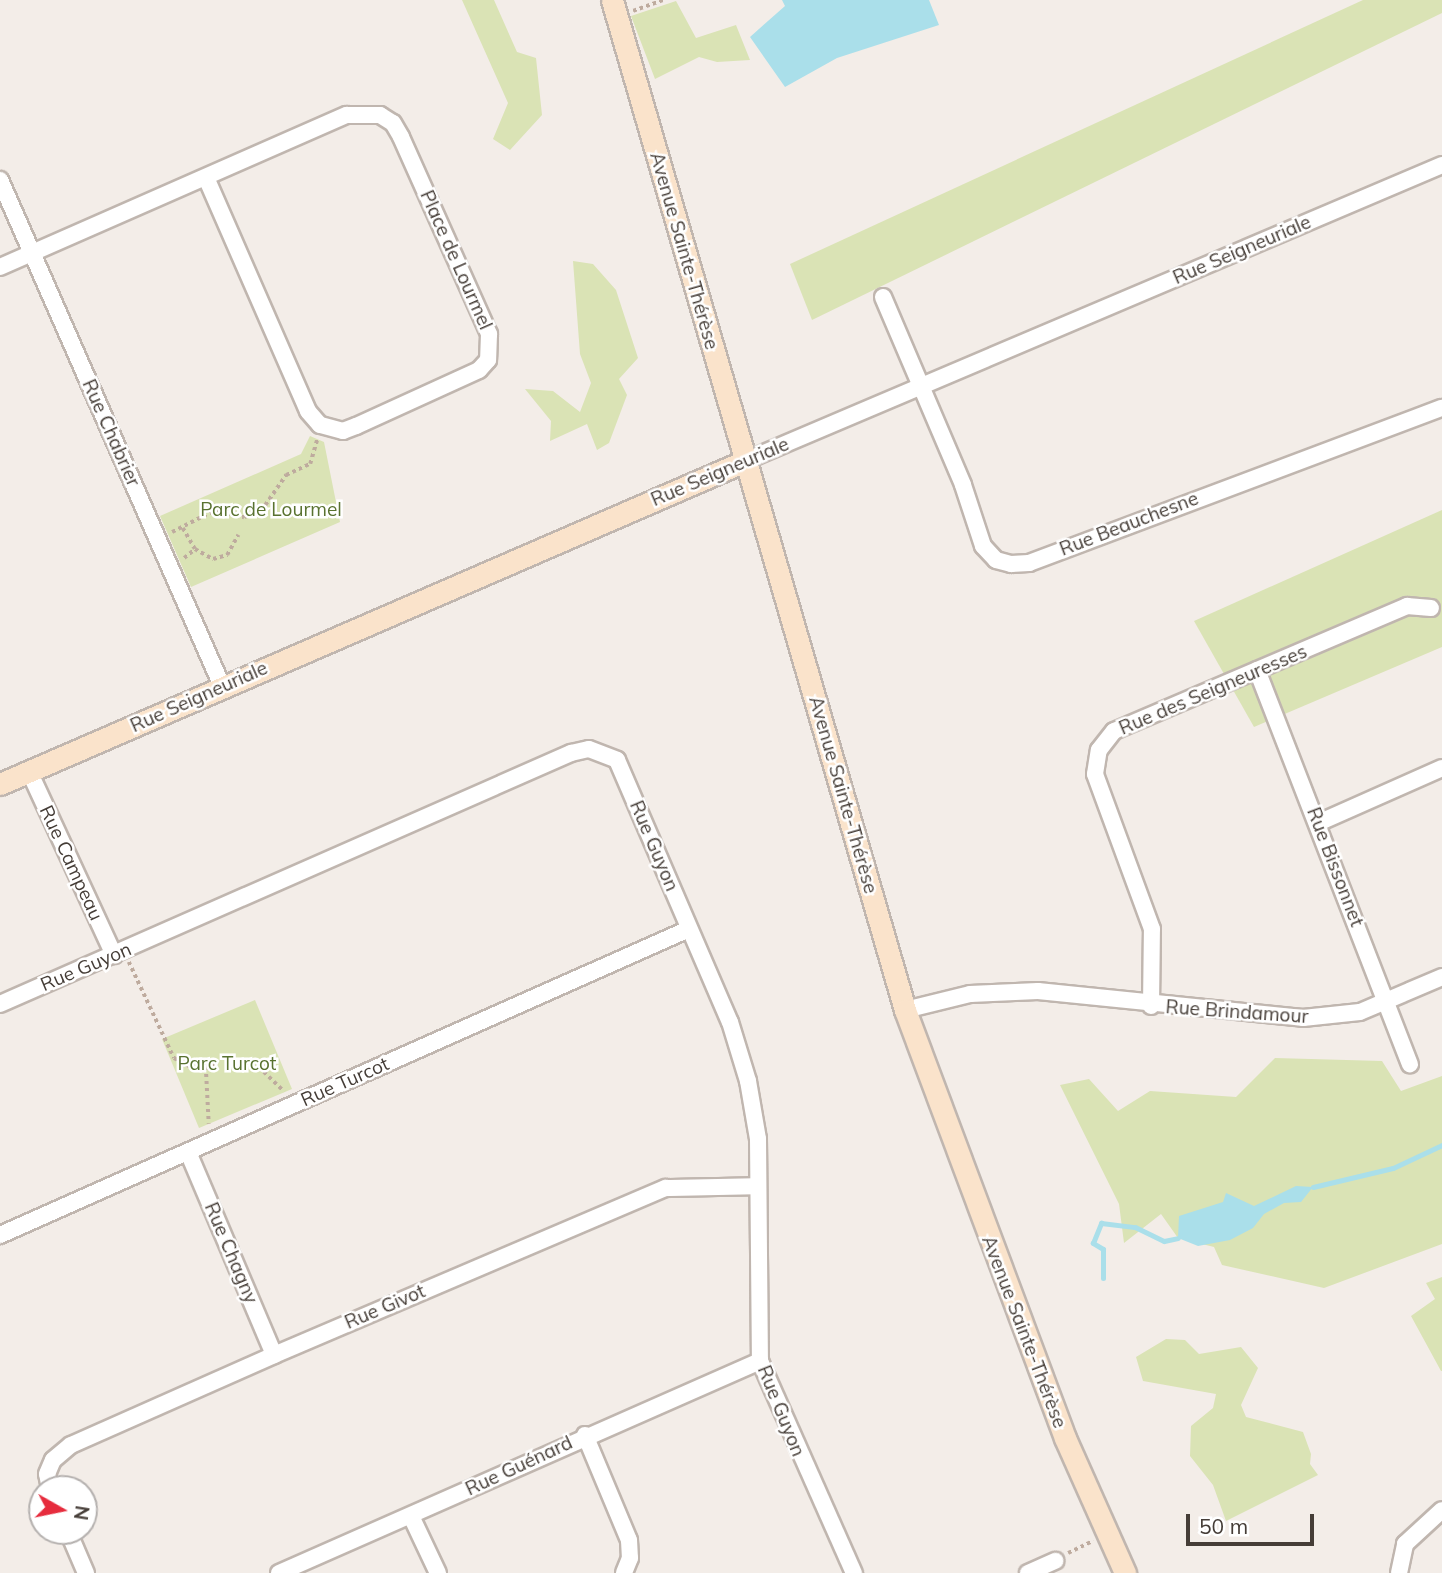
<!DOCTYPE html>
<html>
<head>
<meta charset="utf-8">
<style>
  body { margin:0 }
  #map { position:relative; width:1442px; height:1573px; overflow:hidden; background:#f3ede8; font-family:Mulish,sans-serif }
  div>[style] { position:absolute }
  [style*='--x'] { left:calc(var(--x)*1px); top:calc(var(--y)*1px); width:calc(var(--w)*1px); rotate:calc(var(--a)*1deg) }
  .green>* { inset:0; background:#dae3b5 }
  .water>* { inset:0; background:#aadfea }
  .stream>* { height:5px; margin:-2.5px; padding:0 2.5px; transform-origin:2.5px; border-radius:2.5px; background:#aadfea }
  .path>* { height:3.5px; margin-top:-1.75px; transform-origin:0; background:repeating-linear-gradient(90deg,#beab9e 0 3.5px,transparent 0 7px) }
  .roads { filter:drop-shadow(2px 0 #c0b6af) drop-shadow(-2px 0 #c0b6af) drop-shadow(0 2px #c0b6af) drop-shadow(0 -2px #c0b6af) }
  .street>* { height:16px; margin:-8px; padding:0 8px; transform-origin:8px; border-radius:8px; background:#fff }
  .secondary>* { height:21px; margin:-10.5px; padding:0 10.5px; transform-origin:10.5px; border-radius:10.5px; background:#fae3cb }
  span { translate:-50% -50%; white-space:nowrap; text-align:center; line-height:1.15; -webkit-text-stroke:5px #fff; paint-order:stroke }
  .street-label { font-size:19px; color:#453d37 }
  .park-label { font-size:19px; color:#597230 }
  .north { position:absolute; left:28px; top:1475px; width:70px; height:70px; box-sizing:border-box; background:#fff; border:2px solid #b5b1af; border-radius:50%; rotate:99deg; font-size:19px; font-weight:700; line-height:28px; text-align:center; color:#453d37 }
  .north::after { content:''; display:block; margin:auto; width:24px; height:32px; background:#e62c3d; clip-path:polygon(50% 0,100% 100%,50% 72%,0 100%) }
  .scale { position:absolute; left:1186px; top:1514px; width:128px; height:32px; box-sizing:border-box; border:4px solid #453d37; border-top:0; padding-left:9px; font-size:21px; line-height:24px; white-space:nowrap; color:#453d37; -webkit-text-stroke:5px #fff; paint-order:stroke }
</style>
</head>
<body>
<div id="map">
  <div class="green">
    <div style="clip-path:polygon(462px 0,494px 0,517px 52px,536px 58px,542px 115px,510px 150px,493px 139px,508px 103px)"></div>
    <div style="clip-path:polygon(1363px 0,1442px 0,1442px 13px,812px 320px,790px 264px)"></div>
    <div style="clip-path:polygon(676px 1px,696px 38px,736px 25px,750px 60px,717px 62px,699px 57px,655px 79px,631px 16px)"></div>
    <div style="clip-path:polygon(573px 261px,593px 264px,616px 290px,638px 358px,619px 379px,627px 395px,609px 443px,597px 450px,587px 424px,550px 441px,551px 421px,525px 389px,553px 391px,580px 412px,591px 383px,580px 354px)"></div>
    <div style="clip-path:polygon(310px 436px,324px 442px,340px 522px,191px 587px,160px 516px,301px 454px)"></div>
    <div style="clip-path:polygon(1442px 510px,1442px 647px,1254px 727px,1194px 621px)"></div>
    <div style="clip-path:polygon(255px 1000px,292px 1089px,199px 1128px,162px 1039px)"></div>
    <div style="clip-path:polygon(1275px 1058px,1382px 1061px,1401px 1091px,1442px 1076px,1442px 1244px,1324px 1288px,1222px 1265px,1214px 1247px,1178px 1238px,1161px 1214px,1124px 1243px,1119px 1204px,1060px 1085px,1089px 1079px,1118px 1111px,1150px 1091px,1236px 1097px)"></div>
    <div style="clip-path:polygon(1442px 1277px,1442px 1371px,1441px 1371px,1411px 1316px,1435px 1299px,1426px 1283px)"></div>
    <div style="clip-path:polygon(1166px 1339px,1185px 1340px,1199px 1354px,1241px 1347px,1258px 1368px,1241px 1405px,1246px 1417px,1303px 1432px,1311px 1454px,1310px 1464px,1318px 1475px,1226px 1521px,1213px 1485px,1190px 1456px,1191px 1426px,1213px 1408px,1216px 1394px,1143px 1381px,1136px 1357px)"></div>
  </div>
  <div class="water">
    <div style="clip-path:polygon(782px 0,929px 0,939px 25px,837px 58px,785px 87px,750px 37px,785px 6px)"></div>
    <div style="clip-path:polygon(1296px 1186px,1313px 1187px,1301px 1202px,1284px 1203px,1264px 1214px,1253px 1228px,1230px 1240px,1198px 1246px,1178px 1238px,1179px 1216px,1223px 1202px,1226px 1193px,1254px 1206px)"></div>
  </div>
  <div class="stream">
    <div style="--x:1313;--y:1187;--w:82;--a:-13.4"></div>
    <div style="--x:1393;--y:1168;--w:54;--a:-25.1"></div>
    <div style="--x:1103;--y:1278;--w:29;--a:-90"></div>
    <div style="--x:1103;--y:1249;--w:12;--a:-149"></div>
    <div style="--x:1093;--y:1243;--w:22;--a:-68"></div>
    <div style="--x:1101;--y:1223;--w:34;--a:7"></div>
    <div style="--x:1135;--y:1227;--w:32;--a:26"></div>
    <div style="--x:1164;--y:1241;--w:14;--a:-12"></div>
  </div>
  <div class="path">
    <div style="--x:633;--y:11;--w:33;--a:-20"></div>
    <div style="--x:183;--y:528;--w:24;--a:60"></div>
    <div style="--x:195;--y:549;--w:21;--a:29"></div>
    <div style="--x:213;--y:559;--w:15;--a:-16"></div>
    <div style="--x:227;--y:555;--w:23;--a:-61"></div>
    <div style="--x:172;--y:532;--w:48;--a:-27.1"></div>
    <div style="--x:215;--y:510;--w:30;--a:14"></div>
    <div style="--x:244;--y:517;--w:18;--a:-19"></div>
    <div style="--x:261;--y:511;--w:44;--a:-55.2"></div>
    <div style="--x:286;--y:475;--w:26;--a:-25"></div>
    <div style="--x:310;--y:464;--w:26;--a:-74"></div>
    <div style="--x:184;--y:558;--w:14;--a:-39"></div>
    <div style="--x:129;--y:962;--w:106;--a:64.9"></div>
    <div style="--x:174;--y:1058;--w:19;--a:28"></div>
    <div style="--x:191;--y:1067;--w:15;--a:0"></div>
    <div style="--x:206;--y:1067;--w:57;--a:87"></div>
    <div style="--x:206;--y:1067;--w:11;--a:-22"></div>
    <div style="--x:264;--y:1072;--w:28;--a:44"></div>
    <div style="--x:1068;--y:1553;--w:28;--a:-26"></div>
  </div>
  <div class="roads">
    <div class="street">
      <div style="--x:0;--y:180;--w:553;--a:66.31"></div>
      <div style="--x:0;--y:267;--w:379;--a:-23.7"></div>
      <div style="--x:347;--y:115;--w:33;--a:0"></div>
      <div style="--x:380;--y:115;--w:15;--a:32"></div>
      <div style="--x:393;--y:123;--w:16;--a:60"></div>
      <div style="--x:401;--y:137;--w:216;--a:65.9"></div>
      <div style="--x:489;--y:334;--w:26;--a:92"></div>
      <div style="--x:488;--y:360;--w:13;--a:132"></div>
      <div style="--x:479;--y:370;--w:135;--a:155.5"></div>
      <div style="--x:356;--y:426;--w:14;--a:159"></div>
      <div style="--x:343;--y:431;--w:24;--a:-165"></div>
      <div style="--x:320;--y:425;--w:18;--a:-131"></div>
      <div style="--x:308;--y:411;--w:252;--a:-113.6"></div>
      <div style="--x:883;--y:297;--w:204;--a:66.9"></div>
      <div style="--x:963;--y:485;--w:64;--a:71.8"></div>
      <div style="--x:983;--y:546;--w:19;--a:47"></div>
      <div style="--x:996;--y:560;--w:16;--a:15"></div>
      <div style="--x:1011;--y:564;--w:18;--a:-3"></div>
      <div style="--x:1029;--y:563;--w:441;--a:-20.6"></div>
      <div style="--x:745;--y:461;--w:757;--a:-23.01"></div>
      <div style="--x:1257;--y:670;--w:423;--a:68.8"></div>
      <div style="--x:29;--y:771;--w:203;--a:65.2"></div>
      <div style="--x:1318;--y:823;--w:136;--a:-23.9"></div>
      <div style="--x:0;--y:1004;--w:624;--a:-23.73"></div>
      <div style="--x:571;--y:753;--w:18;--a:-13"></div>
      <div style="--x:589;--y:749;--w:30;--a:21"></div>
      <div style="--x:617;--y:760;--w:285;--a:66.7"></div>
      <div style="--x:730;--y:1022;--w:62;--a:73"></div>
      <div style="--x:748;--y:1081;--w:59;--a:80.2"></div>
      <div style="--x:758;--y:1139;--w:222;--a:89.5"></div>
      <div style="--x:760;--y:1361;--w:232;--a:66.1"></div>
      <div style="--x:1151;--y:1006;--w:77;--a:-89.3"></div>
      <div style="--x:1152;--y:929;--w:165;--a:-110.2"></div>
      <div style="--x:1095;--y:774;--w:24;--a:-81"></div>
      <div style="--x:1099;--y:750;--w:24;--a:-52"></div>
      <div style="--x:1114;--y:731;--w:319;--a:-23.1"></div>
      <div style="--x:1407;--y:606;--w:24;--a:5"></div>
      <div style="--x:905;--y:1010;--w:67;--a:-13.8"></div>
      <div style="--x:970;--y:994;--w:68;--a:-2.5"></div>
      <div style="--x:1038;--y:991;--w:266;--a:5.8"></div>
      <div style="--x:1303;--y:1018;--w:57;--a:-6"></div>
      <div style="--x:1360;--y:1012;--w:89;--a:-23.1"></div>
      <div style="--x:188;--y:1152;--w:220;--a:67"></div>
      <div style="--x:0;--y:1235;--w:754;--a:-23.95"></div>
      <div style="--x:585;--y:1435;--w:114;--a:67.3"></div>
      <div style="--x:629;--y:1540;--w:18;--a:87"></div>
      <div style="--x:630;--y:1558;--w:16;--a:112"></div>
      <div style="--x:50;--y:1489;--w:15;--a:-101"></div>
      <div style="--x:47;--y:1474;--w:15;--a:-67"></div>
      <div style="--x:53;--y:1460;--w:23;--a:-40"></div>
      <div style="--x:71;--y:1445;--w:222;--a:-23.9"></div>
      <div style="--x:274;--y:1355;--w:426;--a:-23.1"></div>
      <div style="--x:666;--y:1188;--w:92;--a:-1.2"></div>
      <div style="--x:411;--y:1516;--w:63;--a:64.7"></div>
      <div style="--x:68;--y:1531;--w:46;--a:66.8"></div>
      <div style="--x:279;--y:1573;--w:526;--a:-23.79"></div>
      <div style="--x:1028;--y:1573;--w:30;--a:-24"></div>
      <div style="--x:1399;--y:1573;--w:30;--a:-78"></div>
      <div style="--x:1405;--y:1544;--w:50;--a:-42.6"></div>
    </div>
    <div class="secondary">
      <div style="--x:612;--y:0;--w:1052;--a:73.82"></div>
      <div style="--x:905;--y:1010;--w:457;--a:69.5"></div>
      <div style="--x:1065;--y:1438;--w:148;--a:66"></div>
      <div style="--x:0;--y:784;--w:812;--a:-23.44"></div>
    </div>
  </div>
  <div class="street-label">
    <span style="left:1242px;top:250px;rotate:-23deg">Rue Seigneuriale</span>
    <span style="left:684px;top:251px;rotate:74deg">Avenue Sainte-Thérèse</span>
    <span style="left:456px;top:260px;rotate:66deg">Place de Lourmel</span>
    <span style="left:111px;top:433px;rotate:66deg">Rue Chabrier</span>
    <span style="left:720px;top:472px;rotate:-23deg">Rue Seigneuriale</span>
    <span style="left:1129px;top:524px;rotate:-21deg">Rue Beauchesne</span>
    <span style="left:1213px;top:690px;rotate:-23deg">Rue des Seigneuresses</span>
    <span style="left:199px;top:697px;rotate:-24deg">Rue Seigneuriale</span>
    <span style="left:843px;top:795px;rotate:74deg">Avenue Sainte-Thérèse</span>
    <span style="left:654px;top:846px;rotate:67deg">Rue Guyon</span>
    <span style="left:71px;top:863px;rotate:65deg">Rue Campeau</span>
    <span style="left:1335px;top:867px;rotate:69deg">Rue Bissonnet</span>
    <span style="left:86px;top:967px;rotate:-23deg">Rue Guyon</span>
    <span style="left:1237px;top:1012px;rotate:4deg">Rue Brindamour</span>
    <span style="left:345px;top:1082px;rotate:-24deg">Rue Turcot</span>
    <span style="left:231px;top:1253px;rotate:67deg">Rue Chagny</span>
    <span style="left:385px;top:1307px;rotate:-23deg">Rue Givot</span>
    <span style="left:1024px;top:1332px;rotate:69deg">Avenue Sainte-Thérèse</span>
    <span style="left:781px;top:1411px;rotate:68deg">Rue Guyon</span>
    <span style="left:519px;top:1466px;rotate:-25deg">Rue Guénard</span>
  </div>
  <div class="park-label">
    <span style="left:271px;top:510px">Parc de Lourmel</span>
    <span style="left:227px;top:1064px">Parc Turcot</span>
  </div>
  <div class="north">N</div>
  <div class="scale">50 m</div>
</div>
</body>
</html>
